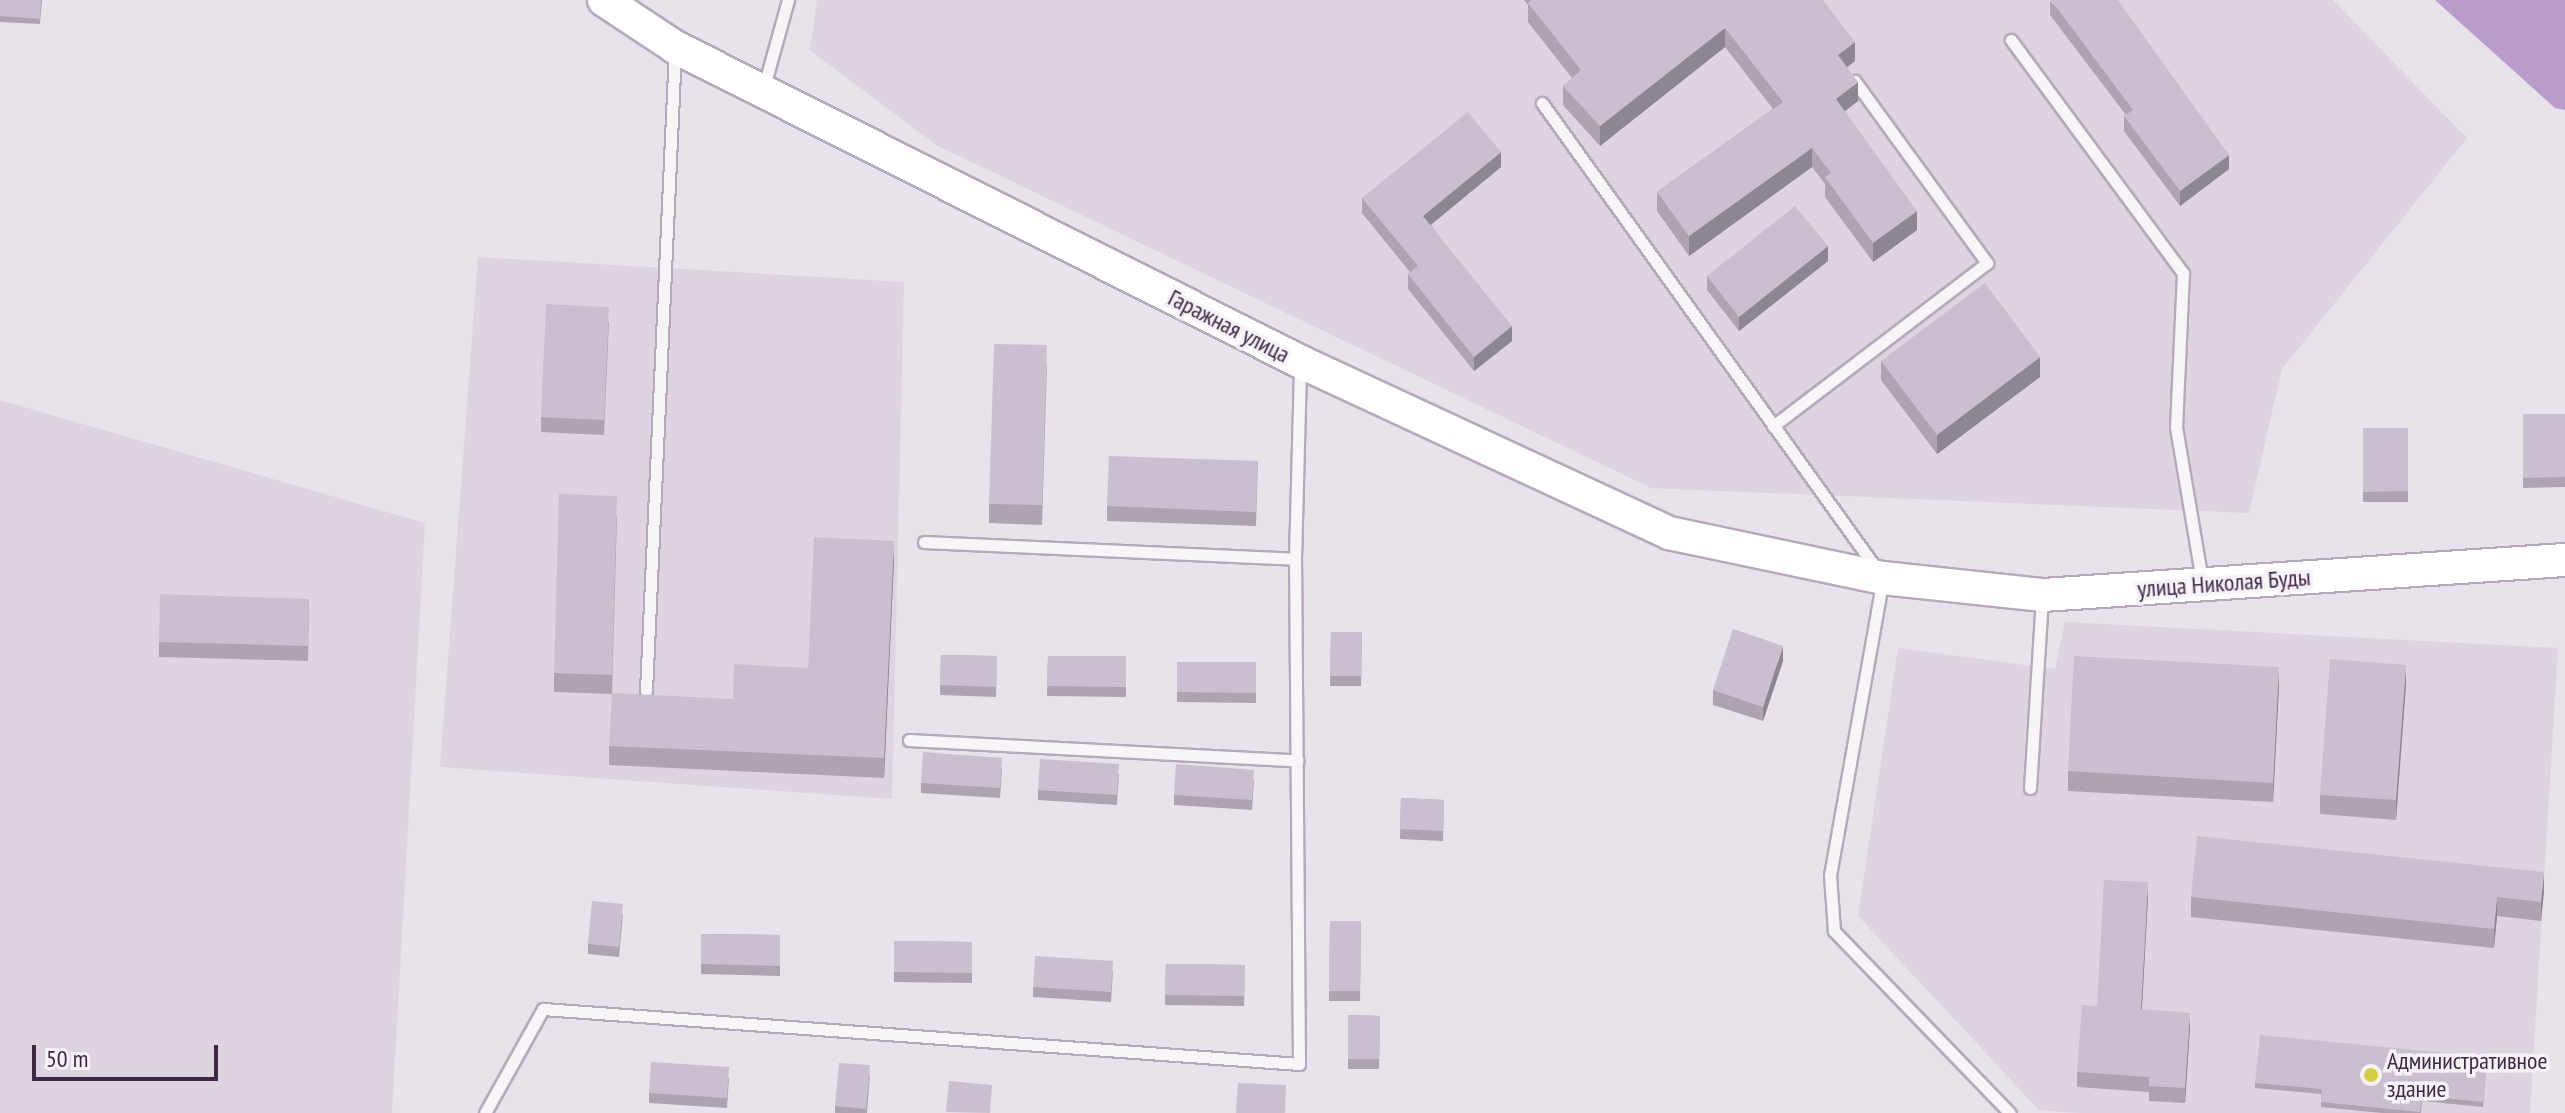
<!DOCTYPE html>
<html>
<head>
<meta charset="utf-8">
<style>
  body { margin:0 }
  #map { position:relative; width:2565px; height:1113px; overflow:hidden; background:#e8e2eb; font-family:"PT Sans Narrow",sans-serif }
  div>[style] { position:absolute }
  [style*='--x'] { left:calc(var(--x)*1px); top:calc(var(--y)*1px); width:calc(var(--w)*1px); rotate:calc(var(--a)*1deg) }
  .built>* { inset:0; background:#ddd4e0 }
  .water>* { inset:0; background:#ba9ccc }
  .roads { filter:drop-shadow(2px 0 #b5aab9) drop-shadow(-2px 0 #b5aab9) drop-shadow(0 2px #b5aab9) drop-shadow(0 -2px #b5aab9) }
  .lane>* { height:11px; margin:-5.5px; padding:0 5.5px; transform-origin:5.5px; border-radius:5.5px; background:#f8f5f9 }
  .secondary>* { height:32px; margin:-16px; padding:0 16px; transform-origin:16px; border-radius:16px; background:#fff }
  .wall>* { inset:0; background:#aea4b1 }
  .shaded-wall>* { inset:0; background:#8d8690 }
  .building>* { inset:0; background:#cabfce }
  .dots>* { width:22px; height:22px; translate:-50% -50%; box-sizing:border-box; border:4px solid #f6f2f8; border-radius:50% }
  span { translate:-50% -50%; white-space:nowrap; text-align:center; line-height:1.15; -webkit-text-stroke:7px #f6f2f8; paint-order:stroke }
  .street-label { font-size:24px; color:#3d2944 }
  .poi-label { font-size:24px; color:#3d2944 }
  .left { translate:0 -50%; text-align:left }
  .scale { position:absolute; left:32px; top:1045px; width:186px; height:36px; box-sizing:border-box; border:4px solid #3d2944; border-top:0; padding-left:10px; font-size:24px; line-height:28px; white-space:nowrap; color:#3d2944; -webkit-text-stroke:6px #f6f2f8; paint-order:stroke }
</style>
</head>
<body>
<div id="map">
  <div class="built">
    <div style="clip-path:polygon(817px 0,2333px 0,2467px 138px,2282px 369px,2249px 513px,1651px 488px,938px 146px,810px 50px)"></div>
    <div style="clip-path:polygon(478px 257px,904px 282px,892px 799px,440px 767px)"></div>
    <div style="clip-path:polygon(0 400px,425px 523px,392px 1113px,0 1113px)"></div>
    <div style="clip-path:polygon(2065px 622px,2558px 648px,2530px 1113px,2076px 1113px,2039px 1110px,1858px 916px,1898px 648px,2055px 669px)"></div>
  </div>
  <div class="water">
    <div style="clip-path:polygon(2435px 0,2565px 0,2565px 110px,2555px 108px)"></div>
  </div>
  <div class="roads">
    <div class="lane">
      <div style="--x:2011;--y:40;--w:290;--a:53.6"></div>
      <div style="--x:2183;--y:273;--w:154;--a:92.6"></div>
      <div style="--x:2176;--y:427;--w:155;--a:80.4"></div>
      <div style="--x:763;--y:90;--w:93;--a:-74.5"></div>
      <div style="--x:1542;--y:103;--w:585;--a:54.33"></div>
      <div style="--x:1883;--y:578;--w:302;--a:100.1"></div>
      <div style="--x:1830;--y:875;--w:56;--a:85.9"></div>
      <div style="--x:1834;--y:931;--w:253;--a:46"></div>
      <div style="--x:1773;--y:426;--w:269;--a:-37.3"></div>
      <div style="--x:1987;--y:263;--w:225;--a:-126"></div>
      <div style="--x:924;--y:542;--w:371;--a:2.6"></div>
      <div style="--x:646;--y:691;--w:641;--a:-87.41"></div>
      <div style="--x:909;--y:740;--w:389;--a:3"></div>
      <div style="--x:2030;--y:788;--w:189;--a:-86.4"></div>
      <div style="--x:485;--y:1113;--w:119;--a:-60.9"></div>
      <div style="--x:543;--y:1009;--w:758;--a:4.16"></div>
      <div style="--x:1299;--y:1064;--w:505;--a:-90.45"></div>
      <div style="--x:1295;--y:559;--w:193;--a:-88.5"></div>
    </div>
    <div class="secondary">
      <div style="--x:604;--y:0;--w:85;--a:33.5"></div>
      <div style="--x:675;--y:47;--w:701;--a:26.71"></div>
      <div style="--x:1301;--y:362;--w:406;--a:24.9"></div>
      <div style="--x:1669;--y:533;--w:219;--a:11.9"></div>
      <div style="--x:1883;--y:578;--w:161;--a:6.1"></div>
      <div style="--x:2043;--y:595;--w:523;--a:-3.84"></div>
    </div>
  </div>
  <div class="wall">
    <div style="clip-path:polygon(0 0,42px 0,40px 24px,0 22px)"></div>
    <div style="clip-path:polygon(1524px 0,1823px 0,1855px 61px,1847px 67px,1858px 101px,1845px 111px,1917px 230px,1873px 262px,1825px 197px,1825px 184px,1812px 167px,1689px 256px,1657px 211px,1657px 192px,1773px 109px,1725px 47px,1600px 146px,1563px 105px,1563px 86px,1572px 78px,1528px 22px,1528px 5px)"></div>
    <div style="clip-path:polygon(2050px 1px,2229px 169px,2180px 206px,2124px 131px,2124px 116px,2126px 115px,2050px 15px)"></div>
    <div style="clip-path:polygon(1501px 167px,1431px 225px,1512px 341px,1474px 371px,1408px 289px,1408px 274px,1410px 272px,1362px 213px,1362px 198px)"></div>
    <div style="clip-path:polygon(1828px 261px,1739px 331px,1707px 290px,1707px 276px)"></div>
    <div style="clip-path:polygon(609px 321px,604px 435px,541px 432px,541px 417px)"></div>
    <div style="clip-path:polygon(1881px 361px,2040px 377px,1937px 454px,1881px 380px)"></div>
    <div style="clip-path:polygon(1047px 364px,1042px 525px,989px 523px,989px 504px)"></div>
    <div style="clip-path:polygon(2523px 414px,2565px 414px,2565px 487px,2523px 488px)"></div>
    <div style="clip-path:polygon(2363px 428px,2408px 428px,2408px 502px,2363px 502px)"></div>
    <div style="clip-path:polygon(1258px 461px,1256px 526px,1107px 521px,1107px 506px)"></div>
    <div style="clip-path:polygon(617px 515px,612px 694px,554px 692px,554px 673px)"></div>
    <div style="clip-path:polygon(894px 560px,884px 778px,609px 765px,609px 746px,733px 699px,808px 668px)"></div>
    <div style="clip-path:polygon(309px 599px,308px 661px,159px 657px,159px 642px)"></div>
    <div style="clip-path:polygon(1331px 632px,1362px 632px,1361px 686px,1330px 686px)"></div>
    <div style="clip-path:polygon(941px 655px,997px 656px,996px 697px,940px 695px)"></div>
    <div style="clip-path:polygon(1048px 656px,1126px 656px,1126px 697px,1047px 696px)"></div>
    <div style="clip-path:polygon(1783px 661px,1763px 721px,1713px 705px,1713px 690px)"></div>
    <div style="clip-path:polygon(1177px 662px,1256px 662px,1256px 703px,1177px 702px)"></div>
    <div style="clip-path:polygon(2406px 684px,2396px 820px,2320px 814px,2320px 795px)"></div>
    <div style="clip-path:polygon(2279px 686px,2273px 802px,2068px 791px,2068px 771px)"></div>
    <div style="clip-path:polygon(1002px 768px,1000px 798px,921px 793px,921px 783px)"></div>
    <div style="clip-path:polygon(1119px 774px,1117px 805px,1038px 800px,1038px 790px)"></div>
    <div style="clip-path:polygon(1254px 780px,1252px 810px,1174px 805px,1174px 795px)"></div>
    <div style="clip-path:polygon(1401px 798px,1444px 800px,1443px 841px,1400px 839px)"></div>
    <div style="clip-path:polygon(2544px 891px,2541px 921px,2497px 916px,2494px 948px,2191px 917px,2191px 897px)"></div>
    <div style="clip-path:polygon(2148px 897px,2142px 1009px,2190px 1027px,2185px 1103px,2149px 1101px,2149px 1092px,2077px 1087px,2077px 1072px,2097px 1006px)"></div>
    <div style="clip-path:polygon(623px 914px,619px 957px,588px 954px,588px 944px)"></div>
    <div style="clip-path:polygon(1330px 921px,1361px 921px,1360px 1001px,1329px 1001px)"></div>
    <div style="clip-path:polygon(701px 934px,780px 935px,780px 976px,701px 974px)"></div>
    <div style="clip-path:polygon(894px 941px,972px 942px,972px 983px,894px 982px)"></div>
    <div style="clip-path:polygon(1166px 964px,1245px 965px,1244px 1006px,1165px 1005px)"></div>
    <div style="clip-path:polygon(1113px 971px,1111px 1002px,1033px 997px,1033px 987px)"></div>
    <div style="clip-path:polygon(1348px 1015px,1380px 1016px,1379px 1069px,1348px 1069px)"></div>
    <div style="clip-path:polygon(2487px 1057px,2483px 1107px,2422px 1101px,2421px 1113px,2382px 1113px,2321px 1107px,2321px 1094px,2255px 1088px,2255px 1083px)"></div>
    <div style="clip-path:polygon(870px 1075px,867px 1113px,835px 1113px,835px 1106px)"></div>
    <div style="clip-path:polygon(729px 1078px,727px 1108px,649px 1103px,649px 1093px)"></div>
  </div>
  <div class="shaded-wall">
    <div style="clip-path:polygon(1725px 28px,1725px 47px,1600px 146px,1600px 126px)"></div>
    <div style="clip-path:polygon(1855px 42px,1855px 61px,1838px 74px,1838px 55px)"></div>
    <div style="clip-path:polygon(1858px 82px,1858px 101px,1836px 118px,1836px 99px)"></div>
    <div style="clip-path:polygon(1812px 148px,1812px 167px,1689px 256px,1689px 236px)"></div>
    <div style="clip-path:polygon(1501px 152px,1501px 167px,1423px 231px,1423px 216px)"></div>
    <div style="clip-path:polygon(2229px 155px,2229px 169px,2180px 206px,2180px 191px)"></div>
    <div style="clip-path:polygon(1917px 211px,1917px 230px,1873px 262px,1873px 243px)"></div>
    <div style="clip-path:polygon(1828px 246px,1828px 261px,1739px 331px,1739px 317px)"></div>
    <div style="clip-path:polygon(1512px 326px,1512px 341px,1474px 371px,1474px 357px)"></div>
    <div style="clip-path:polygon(2040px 357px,2040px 377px,1937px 454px,1937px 435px)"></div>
    <div style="clip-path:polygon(894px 541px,894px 560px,884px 778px,884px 758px)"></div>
    <div style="clip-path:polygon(1783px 646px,1783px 661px,1763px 721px,1763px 707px)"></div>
    <div style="clip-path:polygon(2406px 665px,2406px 684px,2396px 820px,2396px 800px)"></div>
    <div style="clip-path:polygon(2279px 667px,2279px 686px,2273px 802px,2273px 783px)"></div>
    <div style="clip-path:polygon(2544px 872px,2544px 891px,2541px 921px,2541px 902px)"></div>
    <div style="clip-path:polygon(2148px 882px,2148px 897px,2141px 1024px,2141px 1009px)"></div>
    <div style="clip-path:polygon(2497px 897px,2497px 916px,2494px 948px,2494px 929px)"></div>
    <div style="clip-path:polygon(2190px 1013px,2190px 1027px,2185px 1103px,2185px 1088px)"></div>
  </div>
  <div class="building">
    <div style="clip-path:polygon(0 0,41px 0,40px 19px,0 16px)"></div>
    <div style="clip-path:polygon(1531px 0,1823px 0,1855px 42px,1838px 55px,1858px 82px,1836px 99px,1917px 211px,1873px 243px,1825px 177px,1831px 173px,1812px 148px,1689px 236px,1657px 192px,1783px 102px,1725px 28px,1600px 126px,1563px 86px,1581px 70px,1528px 3px)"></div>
    <div style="clip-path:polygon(2051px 0,2118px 0,2229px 155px,2180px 191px,2124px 116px,2133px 110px)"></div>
    <div style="clip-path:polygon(1468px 112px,1501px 152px,1423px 216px,1512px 326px,1474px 357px,1408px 274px,1418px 266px,1362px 198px)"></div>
    <div style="clip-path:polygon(1795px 206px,1828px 246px,1739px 317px,1707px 276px)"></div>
    <div style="clip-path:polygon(1985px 283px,2040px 357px,1937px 435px,1881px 361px)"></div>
    <div style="clip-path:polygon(546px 304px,609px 307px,604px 420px,541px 417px)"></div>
    <div style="clip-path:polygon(994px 344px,1047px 345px,1042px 505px,989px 504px)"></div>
    <div style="clip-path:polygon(2523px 414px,2565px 414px,2565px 477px,2523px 478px)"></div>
    <div style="clip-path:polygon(2363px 428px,2408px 428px,2408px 491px,2363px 492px)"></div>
    <div style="clip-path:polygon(1109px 456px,1258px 461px,1256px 512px,1107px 506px)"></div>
    <div style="clip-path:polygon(559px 494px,617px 496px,612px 675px,554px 673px)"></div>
    <div style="clip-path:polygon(814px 537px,894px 541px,884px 758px,609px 746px,612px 693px,733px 699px,734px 664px,808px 668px)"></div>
    <div style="clip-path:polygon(160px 594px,309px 599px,308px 646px,159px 642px)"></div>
    <div style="clip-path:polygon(1733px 629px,1783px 646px,1763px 707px,1713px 690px)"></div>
    <div style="clip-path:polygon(1331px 632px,1362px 632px,1361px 676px,1330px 676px)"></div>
    <div style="clip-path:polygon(941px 655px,997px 656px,996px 687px,940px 685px)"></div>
    <div style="clip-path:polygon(1048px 656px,1126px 656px,1126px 687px,1047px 686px)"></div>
    <div style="clip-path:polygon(2074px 656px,2279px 667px,2273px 783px,2068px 771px)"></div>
    <div style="clip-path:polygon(2330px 659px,2406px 665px,2396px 800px,2320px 795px)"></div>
    <div style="clip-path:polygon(1177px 662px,1256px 662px,1256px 693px,1177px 692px)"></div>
    <div style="clip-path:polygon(923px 752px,1002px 758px,1000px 788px,921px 783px)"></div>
    <div style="clip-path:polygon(1040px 759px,1119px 764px,1117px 795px,1038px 790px)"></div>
    <div style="clip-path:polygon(1176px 764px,1254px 770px,1252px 800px,1174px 795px)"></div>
    <div style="clip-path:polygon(1401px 798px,1444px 800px,1443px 831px,1400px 829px)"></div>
    <div style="clip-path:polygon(2197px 836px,2544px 872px,2541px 902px,2497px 897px,2494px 929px,2191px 897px)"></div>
    <div style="clip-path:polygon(2104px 880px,2148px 882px,2141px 1009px,2190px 1013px,2185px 1088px,2149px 1086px,2149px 1077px,2077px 1072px,2082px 1005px,2097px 1006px)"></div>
    <div style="clip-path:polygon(592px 901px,623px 904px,619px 947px,588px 944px)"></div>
    <div style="clip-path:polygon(1330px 921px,1361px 921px,1360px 991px,1329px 991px)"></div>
    <div style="clip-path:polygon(701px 934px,780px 935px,780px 966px,701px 964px)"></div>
    <div style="clip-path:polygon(894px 941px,972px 942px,972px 973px,894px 972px)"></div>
    <div style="clip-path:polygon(1035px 956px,1113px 961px,1111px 992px,1033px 987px)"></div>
    <div style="clip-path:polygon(1166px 964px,1245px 965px,1244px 996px,1165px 995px)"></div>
    <div style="clip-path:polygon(1348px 1015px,1380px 1016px,1379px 1059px,1348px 1059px)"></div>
    <div style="clip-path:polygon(2260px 1035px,2487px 1057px,2483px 1102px,2422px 1096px,2420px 1112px,2321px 1102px,2322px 1089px,2255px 1083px)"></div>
    <div style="clip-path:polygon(651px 1062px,729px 1067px,727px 1098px,649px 1093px)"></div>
    <div style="clip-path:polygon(839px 1063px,870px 1065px,866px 1109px,835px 1106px)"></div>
    <div style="clip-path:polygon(949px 1081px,992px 1085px,990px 1113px,946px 1112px)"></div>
    <div style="clip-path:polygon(1238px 1083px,1286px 1085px,1285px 1113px,1236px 1113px)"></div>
  </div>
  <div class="dots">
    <div style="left:2371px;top:1075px;background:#d5ce42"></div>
  </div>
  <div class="street-label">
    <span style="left:1229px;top:326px;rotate:27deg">Гаражная улица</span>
    <span style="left:2224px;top:583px;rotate:-4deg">улица Николая Буды</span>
  </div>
  <div class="poi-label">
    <span class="left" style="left:2387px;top:1075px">Административное<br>здание</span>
  </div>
  <div class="scale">50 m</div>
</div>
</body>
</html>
